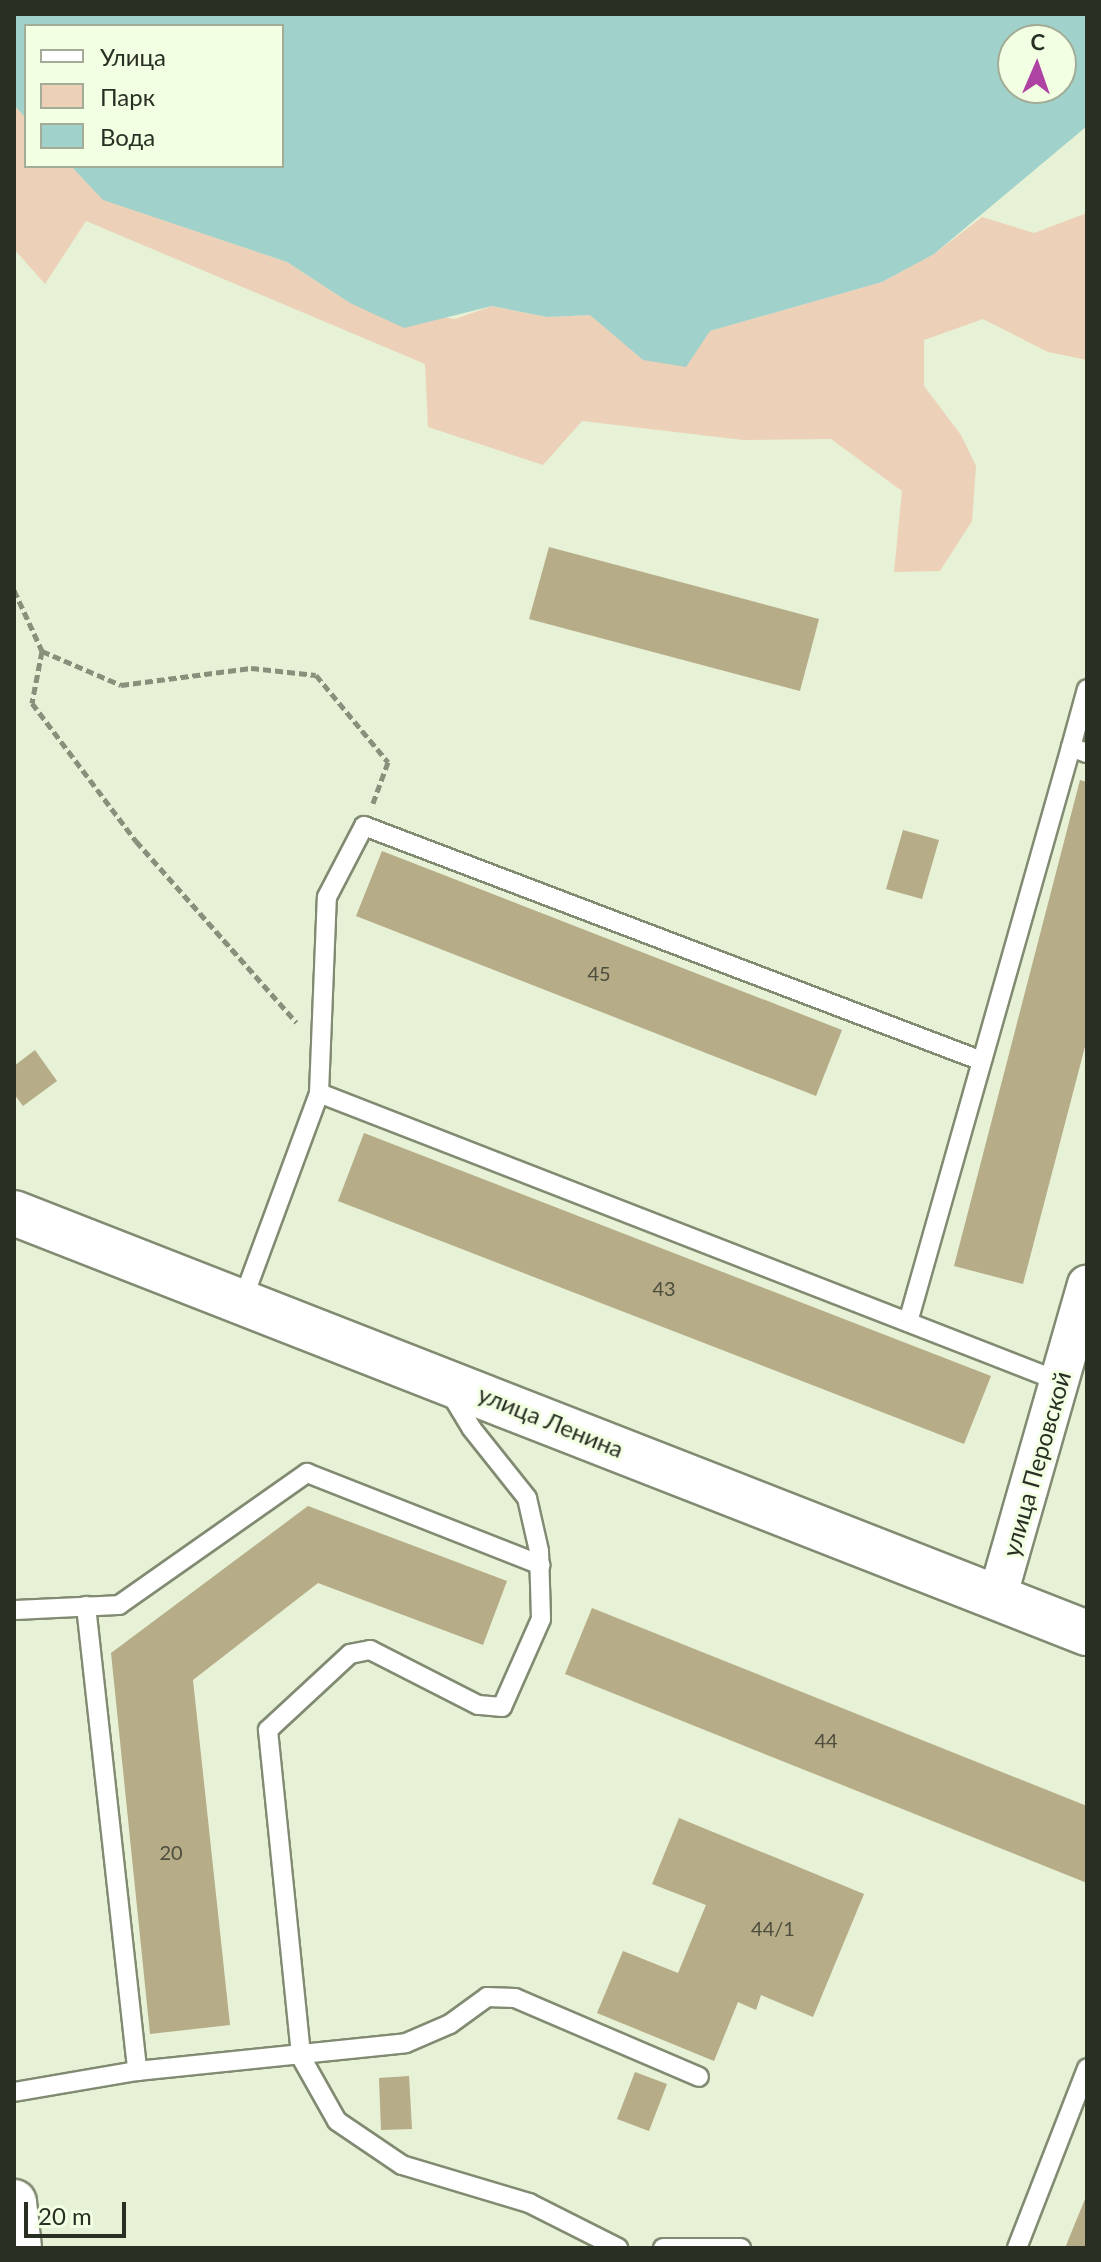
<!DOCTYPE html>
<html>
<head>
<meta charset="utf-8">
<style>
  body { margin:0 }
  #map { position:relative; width:1101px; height:2262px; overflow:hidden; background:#e6f1d5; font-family:Lato,sans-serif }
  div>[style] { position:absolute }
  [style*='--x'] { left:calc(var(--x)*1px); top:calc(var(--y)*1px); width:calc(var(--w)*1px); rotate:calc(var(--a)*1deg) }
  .green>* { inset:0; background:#ecd1b8 }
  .water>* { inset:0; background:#a0d1cb }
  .building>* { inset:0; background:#b6ac87 }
  .path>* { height:5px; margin-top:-2.5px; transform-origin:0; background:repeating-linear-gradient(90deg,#88907c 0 8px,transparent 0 12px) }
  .roads { filter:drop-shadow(2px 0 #818b72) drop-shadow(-2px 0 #818b72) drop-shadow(0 2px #818b72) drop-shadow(0 -2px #818b72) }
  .service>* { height:18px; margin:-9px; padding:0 9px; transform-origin:9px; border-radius:9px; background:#fff }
  .minor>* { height:38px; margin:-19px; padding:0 19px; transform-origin:19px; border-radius:19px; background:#fff }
  .tertiary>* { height:44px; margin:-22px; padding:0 22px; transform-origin:22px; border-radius:22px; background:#fff }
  span { translate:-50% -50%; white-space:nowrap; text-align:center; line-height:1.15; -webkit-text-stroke:6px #f3ffe3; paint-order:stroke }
  .number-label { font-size:20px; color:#4d4e3d }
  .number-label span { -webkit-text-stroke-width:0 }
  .street-label { font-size:24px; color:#2a2f24 }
  .frame { position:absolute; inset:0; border:16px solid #2a2f24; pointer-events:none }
  .legend { position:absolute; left:24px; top:24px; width:260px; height:144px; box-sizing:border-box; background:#f3ffe3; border:2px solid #a3ac97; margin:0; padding:10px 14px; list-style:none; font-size:24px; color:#2a2f24 }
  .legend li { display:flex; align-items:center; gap:16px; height:40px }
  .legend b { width:40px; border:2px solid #a3ac97 }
  .north { position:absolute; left:997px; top:24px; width:80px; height:80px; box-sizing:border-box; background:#f3ffe3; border:2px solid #a3ac97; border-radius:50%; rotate:2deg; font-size:22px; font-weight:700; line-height:32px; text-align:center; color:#2a2f24 }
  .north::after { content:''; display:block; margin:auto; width:28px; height:36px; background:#ae43a4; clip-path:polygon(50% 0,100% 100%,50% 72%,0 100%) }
  .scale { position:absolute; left:24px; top:2202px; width:102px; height:36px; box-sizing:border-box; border:4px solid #2a2f24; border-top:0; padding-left:10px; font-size:24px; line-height:28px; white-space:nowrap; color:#2a2f24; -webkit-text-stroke:6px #f3ffe3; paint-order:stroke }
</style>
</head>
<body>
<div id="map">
  <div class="green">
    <div style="clip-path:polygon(14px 105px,26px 118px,26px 166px,71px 166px,104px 200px,287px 262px,350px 303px,455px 319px,492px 306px,547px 317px,591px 315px,643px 360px,710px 331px,882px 282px,934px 254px,982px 217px,1034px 233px,1087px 213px,1087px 360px,1048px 352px,983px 319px,924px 340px,924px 386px,961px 435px,976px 466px,972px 521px,940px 571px,894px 572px,902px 491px,831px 439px,743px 440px,582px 421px,543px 465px,428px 427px,425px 364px,86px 221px,45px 284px,14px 249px)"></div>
  </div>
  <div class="water">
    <div style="clip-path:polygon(evenodd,14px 14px,1087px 14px,1087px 126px,934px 254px,882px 282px,710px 331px,686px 367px,643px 360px,590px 315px,547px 317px,492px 306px,404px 328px,350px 303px,287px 262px,103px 200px,71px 166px,282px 166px,282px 26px,26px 26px,26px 118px,14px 105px,14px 14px,1013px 40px,1061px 40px,1061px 88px,1013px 88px,1013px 40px)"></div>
  </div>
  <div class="building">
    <div style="clip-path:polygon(549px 547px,819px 619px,800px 691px,529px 619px)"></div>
    <div style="clip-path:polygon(1080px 780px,1087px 782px,1087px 1039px,1023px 1284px,954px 1266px)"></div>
    <div style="clip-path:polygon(903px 830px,939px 840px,922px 899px,886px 889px)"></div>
    <div style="clip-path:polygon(382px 851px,842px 1030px,816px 1096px,356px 916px)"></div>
    <div style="clip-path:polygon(35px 1050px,57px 1081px,23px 1106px,14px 1094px,14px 1066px)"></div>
    <div style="clip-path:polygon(364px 1133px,991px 1376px,964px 1444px,338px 1201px)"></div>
    <div style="clip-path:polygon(308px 1506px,507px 1581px,483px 1645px,318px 1583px,193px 1680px,230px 2025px,150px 2034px,111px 1653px)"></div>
    <div style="clip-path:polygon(592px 1608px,1087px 1806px,1087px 1883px,565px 1674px)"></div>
    <div style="clip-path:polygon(679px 1818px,864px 1894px,813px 2017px,761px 1995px,756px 2010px,738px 2002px,714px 2061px,597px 2013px,623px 1951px,678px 1973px,706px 1905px,652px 1884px)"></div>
    <div style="clip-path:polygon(635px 2072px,667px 2084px,649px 2131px,617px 2119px)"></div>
    <div style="clip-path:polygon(409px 2076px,412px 2129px,381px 2130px,379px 2078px)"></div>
    <div style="clip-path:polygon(1087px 2194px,1087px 2248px,1065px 2248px)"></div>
  </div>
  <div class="path">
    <div style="--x:14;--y:590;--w:67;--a:65.3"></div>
    <div style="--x:42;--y:651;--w:86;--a:23.3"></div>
    <div style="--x:121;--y:685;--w:131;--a:-7.5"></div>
    <div style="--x:251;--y:668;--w:65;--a:6.1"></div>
    <div style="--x:316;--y:675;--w:113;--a:50.4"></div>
    <div style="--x:388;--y:762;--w:44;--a:110.1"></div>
    <div style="--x:42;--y:651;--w:53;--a:100.9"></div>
    <div style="--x:32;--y:703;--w:173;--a:53"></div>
    <div style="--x:136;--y:841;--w:242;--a:48.5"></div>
  </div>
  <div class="roads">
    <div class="service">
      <div style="--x:1071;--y:747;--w:60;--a:-74.6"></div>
      <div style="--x:319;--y:1093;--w:196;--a:-87.7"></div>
      <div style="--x:327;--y:897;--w:80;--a:-62.5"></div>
      <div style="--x:364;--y:826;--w:661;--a:20.82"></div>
      <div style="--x:243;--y:1299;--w:220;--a:-69.7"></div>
      <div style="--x:319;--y:1093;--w:794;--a:21.27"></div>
      <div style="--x:908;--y:1322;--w:598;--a:-74.17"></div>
      <div style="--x:1071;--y:747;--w:17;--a:21"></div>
      <div style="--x:449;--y:1391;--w:44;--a:58.8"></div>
      <div style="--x:472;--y:1429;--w:88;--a:51.4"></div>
      <div style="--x:527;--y:1498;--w:54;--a:77.2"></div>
      <div style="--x:539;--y:1551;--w:68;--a:88.3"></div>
      <div style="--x:541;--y:1619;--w:96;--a:113.9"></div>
      <div style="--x:502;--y:1707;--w:24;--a:-175"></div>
      <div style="--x:478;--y:1705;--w:121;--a:-153"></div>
      <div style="--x:370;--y:1650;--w:20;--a:169"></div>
      <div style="--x:350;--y:1654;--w:112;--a:137.2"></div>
      <div style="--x:268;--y:1730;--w:329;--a:84.2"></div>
      <div style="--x:301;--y:2057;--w:73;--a:60.6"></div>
      <div style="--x:337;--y:2121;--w:78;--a:34.1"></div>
      <div style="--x:402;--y:2165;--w:133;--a:16.7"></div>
      <div style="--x:529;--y:2203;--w:100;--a:26.8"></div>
      <div style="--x:86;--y:1606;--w:468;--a:83.7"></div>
      <div style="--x:14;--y:1610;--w:105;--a:-2.7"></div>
      <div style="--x:119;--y:1605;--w:230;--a:-35.1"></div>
      <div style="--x:307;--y:1473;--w:251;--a:21.5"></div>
      <div style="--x:14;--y:2092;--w:125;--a:-9.7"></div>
      <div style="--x:137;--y:2071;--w:270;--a:-5.9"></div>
      <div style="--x:406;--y:2043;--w:48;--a:-23.4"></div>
      <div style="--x:450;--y:2024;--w:46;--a:-36.1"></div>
      <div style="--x:487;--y:1997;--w:28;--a:2"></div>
      <div style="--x:515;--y:1998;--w:200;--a:23.2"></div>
      <div style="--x:663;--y:2248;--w:78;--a:0"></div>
      <div style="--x:1017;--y:2248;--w:193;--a:-68.7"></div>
    </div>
    <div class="minor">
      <div style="--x:997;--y:1598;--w:326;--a:-74"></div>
    </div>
    <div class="tertiary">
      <div style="--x:14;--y:1213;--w:1152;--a:21.38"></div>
      <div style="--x:14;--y:2202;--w:46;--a:83.8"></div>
    </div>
  </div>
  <div class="number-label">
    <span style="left:599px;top:973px">45</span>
    <span style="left:664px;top:1288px">43</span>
    <span style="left:826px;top:1740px">44</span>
    <span style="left:171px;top:1852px">20</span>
    <span style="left:773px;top:1928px">44/1</span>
  </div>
  <div class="street-label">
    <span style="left:551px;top:1421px;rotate:22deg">улица Ленина</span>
    <span style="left:1036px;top:1464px;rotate:-74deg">улица Перовской</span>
  </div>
  <div class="frame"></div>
  <ul class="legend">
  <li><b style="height:10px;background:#fff"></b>Улица</li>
  <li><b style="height:22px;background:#ecd1b8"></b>Парк</li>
  <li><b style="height:22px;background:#a0d1cb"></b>Вода</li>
  </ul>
  <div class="north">С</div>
  <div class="scale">20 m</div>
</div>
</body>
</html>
